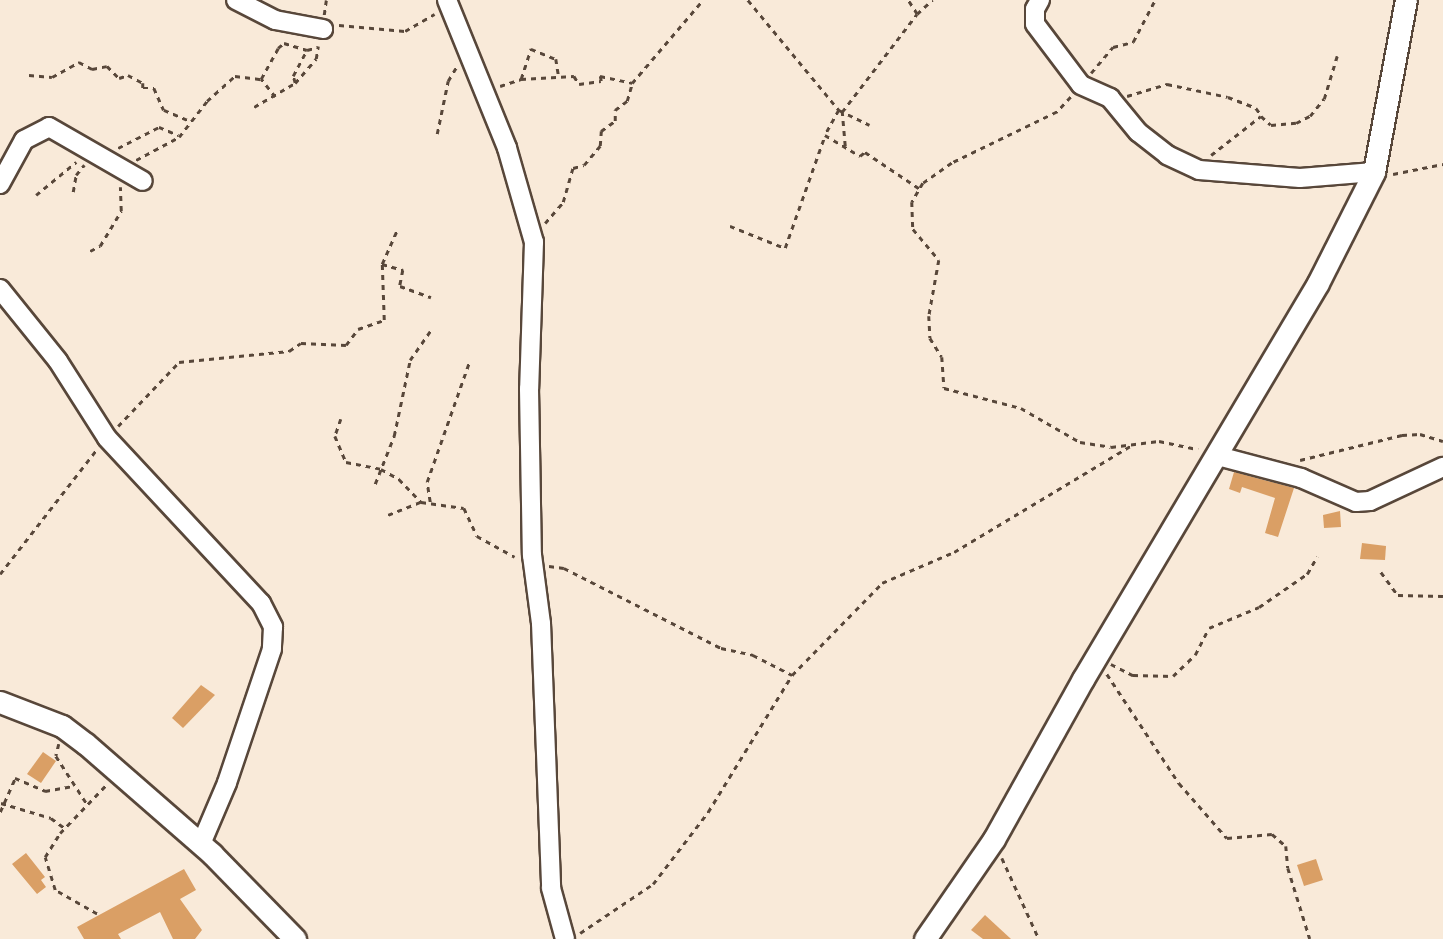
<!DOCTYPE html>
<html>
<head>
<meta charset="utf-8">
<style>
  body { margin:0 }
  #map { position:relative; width:1443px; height:939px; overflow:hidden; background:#f9ead9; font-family:"Gentium Book Plus",serif }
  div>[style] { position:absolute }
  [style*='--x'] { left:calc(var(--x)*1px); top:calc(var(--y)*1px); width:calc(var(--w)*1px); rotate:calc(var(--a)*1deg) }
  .building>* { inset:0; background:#da9f65 }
  .path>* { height:2.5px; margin-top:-1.25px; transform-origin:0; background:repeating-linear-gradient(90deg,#58473a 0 5px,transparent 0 10px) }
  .roads { filter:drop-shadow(2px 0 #58473a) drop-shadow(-2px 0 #58473a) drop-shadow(0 2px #58473a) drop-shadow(0 -2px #58473a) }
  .minor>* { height:18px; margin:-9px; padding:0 9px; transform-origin:9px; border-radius:9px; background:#fff }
  .tertiary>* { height:21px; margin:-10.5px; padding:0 10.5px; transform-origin:10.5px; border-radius:10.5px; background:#fff }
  span { translate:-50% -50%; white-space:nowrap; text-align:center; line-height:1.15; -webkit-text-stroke:5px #fff; paint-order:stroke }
</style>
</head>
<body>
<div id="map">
  <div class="building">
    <div style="clip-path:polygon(1234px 472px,1294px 488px,1278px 537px,1265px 533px,1275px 498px,1242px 487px,1240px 493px,1229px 489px)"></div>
    <div style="clip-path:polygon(1340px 511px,1341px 527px,1324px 528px,1323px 515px)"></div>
    <div style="clip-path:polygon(1362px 543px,1386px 546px,1385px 560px,1360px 559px)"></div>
    <div style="clip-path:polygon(201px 685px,215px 695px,183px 728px,172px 718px)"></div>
    <div style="clip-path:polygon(43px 752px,56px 761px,41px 783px,27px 774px)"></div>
    <div style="clip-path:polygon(26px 853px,45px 877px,41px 880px,46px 887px,37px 894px,12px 864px)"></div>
    <div style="clip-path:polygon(1316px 859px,1323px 880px,1304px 886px,1297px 865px)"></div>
    <div style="clip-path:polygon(184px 869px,196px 890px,180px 899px,202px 930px,195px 939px,173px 939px,160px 912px,118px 934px,121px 939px,84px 939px,77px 927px)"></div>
    <div style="clip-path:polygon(985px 915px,1011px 939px,983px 939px,971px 930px)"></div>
  </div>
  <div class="path">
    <div style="--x:748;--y:0;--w:143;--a:50.4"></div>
    <div style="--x:839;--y:110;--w:34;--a:26"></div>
    <div style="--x:917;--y:14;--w:21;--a:-43"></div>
    <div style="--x:324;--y:15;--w:15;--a:-82"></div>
    <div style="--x:339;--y:25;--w:66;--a:5.2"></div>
    <div style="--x:405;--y:31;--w:34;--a:-30"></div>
    <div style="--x:1091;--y:73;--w:34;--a:-50"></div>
    <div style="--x:1113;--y:47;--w:21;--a:-14"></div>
    <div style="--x:1133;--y:42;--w:47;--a:-62.4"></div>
    <div style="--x:29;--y:75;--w:23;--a:5"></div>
    <div style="--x:52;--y:77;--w:31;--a:-29"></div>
    <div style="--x:79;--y:62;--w:15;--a:28"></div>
    <div style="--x:92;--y:69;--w:15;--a:-11"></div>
    <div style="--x:107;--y:66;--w:17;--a:45"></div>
    <div style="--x:119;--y:78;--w:9;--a:-18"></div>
    <div style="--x:128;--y:75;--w:17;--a:28"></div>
    <div style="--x:143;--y:83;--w:5;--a:90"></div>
    <div style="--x:143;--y:88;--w:11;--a:0"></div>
    <div style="--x:154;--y:88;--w:24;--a:66"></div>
    <div style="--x:164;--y:110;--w:28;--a:23"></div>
    <div style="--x:521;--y:79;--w:32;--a:-72"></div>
    <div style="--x:531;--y:49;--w:27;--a:22"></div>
    <div style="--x:556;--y:59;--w:18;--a:81"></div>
    <div style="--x:295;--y:83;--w:7;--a:-106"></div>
    <div style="--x:293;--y:76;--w:30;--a:-62"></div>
    <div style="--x:307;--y:50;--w:11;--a:-15"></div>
    <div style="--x:500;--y:86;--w:22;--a:-18"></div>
    <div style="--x:521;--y:79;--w:53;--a:-3.2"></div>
    <div style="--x:574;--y:76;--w:9;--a:58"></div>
    <div style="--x:579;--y:84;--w:22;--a:-8"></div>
    <div style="--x:601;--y:81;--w:5;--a:-101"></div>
    <div style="--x:600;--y:76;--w:33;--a:12"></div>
    <div style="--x:632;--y:83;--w:109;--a:-49.5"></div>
    <div style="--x:1127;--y:96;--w:42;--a:-16.7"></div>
    <div style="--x:1167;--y:84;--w:62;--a:12"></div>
    <div style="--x:1228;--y:97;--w:30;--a:21"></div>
    <div style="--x:1256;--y:108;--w:9;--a:54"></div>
    <div style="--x:275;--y:97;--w:23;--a:-128"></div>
    <div style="--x:261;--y:79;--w:35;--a:-61"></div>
    <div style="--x:278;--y:48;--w:8;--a:-40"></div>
    <div style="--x:284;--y:43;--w:24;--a:17"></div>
    <div style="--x:1071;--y:97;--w:21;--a:133"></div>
    <div style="--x:1057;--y:112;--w:117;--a:154.1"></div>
    <div style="--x:952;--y:163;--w:35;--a:145"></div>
    <div style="--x:923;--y:183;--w:22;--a:120"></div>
    <div style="--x:912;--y:202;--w:27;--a:88"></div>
    <div style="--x:913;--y:229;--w:40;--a:50"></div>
    <div style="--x:939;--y:260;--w:57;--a:100.1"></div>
    <div style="--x:929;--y:316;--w:22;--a:87"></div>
    <div style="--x:930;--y:338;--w:22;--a:58"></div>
    <div style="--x:942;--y:357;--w:31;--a:86"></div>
    <div style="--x:944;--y:388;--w:80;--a:14.6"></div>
    <div style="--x:1021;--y:408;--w:68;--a:30"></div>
    <div style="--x:1080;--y:442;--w:31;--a:9"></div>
    <div style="--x:1111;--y:447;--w:48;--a:-7.1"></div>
    <div style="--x:1159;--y:441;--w:40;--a:12"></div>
    <div style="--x:254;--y:107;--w:48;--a:-30.3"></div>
    <div style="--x:295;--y:83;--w:32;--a:-49"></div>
    <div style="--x:316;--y:59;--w:13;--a:-81"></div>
    <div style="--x:839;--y:110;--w:29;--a:119"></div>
    <div style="--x:825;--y:135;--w:41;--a:31"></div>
    <div style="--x:860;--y:156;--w:6;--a:-39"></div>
    <div style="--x:865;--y:152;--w:66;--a:33.9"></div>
    <div style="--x:437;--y:134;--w:54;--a:-78.3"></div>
    <div style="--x:448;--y:81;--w:17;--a:-59"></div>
    <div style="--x:845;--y:146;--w:34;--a:-95"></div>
    <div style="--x:842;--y:112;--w:123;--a:-52.6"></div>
    <div style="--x:917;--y:14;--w:17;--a:-123"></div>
    <div style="--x:118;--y:148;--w:46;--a:-27.1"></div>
    <div style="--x:159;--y:127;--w:21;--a:23"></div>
    <div style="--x:1211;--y:155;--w:63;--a:-38"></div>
    <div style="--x:1261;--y:116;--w:13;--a:42"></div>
    <div style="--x:1271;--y:125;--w:25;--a:-5"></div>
    <div style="--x:1296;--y:123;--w:16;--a:-27"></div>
    <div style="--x:1310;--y:116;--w:22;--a:-51"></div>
    <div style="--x:1324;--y:99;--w:45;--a:-73.2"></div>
    <div style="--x:136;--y:160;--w:49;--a:-28.1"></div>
    <div style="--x:179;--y:137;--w:46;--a:-52.1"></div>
    <div style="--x:207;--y:101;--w:38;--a:-42"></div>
    <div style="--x:235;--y:76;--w:26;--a:7"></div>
    <div style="--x:1393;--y:174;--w:51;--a:-11.3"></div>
    <div style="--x:73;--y:192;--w:17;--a:-80"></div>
    <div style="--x:76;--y:175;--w:13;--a:-51"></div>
    <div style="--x:36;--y:195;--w:52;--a:-39.5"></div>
    <div style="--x:545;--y:223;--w:28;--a:-49"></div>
    <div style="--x:563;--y:202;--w:35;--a:-74"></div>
    <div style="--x:573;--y:168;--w:11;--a:-15"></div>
    <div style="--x:584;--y:165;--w:25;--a:-50"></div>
    <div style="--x:600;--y:146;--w:15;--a:-86"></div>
    <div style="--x:601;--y:131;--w:17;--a:-36"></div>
    <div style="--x:615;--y:121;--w:11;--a:-90"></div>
    <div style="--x:615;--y:110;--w:15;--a:-37"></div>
    <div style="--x:627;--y:101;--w:19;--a:-74"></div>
    <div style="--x:730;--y:226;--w:59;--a:21.8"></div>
    <div style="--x:785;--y:248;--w:120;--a:-70.5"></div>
    <div style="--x:90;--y:251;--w:11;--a:-27"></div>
    <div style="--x:100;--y:246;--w:41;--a:-59"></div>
    <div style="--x:121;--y:211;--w:24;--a:-92"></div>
    <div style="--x:382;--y:264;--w:22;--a:16"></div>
    <div style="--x:403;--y:270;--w:16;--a:101"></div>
    <div style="--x:400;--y:286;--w:33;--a:20"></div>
    <div style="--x:341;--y:419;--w:18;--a:109"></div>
    <div style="--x:335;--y:436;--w:28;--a:67"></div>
    <div style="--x:346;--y:462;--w:36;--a:11"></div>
    <div style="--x:381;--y:469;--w:21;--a:29"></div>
    <div style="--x:399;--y:479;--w:32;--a:46"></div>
    <div style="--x:118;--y:426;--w:88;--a:-46.4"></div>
    <div style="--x:179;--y:362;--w:111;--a:-5.7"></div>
    <div style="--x:289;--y:351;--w:14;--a:-34"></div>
    <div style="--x:301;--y:343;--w:45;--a:2.5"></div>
    <div style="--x:346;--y:345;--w:20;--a:-53"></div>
    <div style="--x:358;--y:329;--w:28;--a:-19"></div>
    <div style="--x:384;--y:320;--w:56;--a:-92"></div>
    <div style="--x:382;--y:264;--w:39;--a:-66"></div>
    <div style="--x:1300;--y:460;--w:105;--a:-13.8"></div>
    <div style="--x:1402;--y:435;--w:18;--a:-3"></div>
    <div style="--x:1420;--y:434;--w:24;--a:17"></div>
    <div style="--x:375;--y:484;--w:52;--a:-68.4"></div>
    <div style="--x:394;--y:436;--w:78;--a:-78.1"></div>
    <div style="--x:410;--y:360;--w:35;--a:-55"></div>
    <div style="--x:430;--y:502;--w:20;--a:-99"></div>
    <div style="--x:427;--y:482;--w:126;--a:-70.6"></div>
    <div style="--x:388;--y:515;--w:35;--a:-22"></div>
    <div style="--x:421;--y:502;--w:43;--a:7.9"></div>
    <div style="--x:464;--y:508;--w:31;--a:65"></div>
    <div style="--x:477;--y:536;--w:43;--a:28.9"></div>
    <div style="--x:549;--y:566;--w:15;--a:8"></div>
    <div style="--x:564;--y:568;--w:176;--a:27"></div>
    <div style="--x:721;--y:648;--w:33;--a:12"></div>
    <div style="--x:753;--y:655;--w:44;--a:27.1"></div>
    <div style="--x:1381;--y:572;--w:29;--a:54"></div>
    <div style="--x:1398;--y:595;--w:45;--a:1.3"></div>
    <div style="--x:0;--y:574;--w:158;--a:-52.2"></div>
    <div style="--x:1111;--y:664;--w:25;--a:27"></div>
    <div style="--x:1133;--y:675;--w:40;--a:1.4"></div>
    <div style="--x:1173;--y:676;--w:30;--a:-44"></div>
    <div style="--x:1195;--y:655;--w:30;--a:-63"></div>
    <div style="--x:1209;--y:628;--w:54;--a:-22.8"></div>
    <div style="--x:1259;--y:607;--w:58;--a:-34.5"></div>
    <div style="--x:1307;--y:574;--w:20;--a:-60"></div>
    <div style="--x:1107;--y:674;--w:131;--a:56.6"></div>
    <div style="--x:1179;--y:783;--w:73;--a:48.9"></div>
    <div style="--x:1227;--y:838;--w:45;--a:-5.1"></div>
    <div style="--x:1272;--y:834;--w:18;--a:41"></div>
    <div style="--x:1286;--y:846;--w:22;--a:85"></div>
    <div style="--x:1288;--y:868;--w:74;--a:72.8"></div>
    <div style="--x:59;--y:744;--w:12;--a:104"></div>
    <div style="--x:56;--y:756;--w:57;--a:57.1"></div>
    <div style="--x:1;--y:803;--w:52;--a:16.7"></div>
    <div style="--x:51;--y:818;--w:17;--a:36"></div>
    <div style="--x:0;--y:812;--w:37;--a:-66"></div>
    <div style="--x:15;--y:778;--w:33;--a:23"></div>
    <div style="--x:45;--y:791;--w:27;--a:-10"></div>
    <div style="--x:1002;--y:858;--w:89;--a:65.4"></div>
    <div style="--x:97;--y:914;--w:48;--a:-150.3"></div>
    <div style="--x:55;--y:890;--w:34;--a:-107"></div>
    <div style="--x:45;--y:857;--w:28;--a:-58"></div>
    <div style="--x:60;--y:833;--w:68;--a:-46.2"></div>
    <div style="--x:580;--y:933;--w:88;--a:-33.9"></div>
    <div style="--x:653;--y:884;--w:91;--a:-52.6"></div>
    <div style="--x:708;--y:812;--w:161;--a:-58.5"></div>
    <div style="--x:792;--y:675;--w:129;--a:-45.6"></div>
    <div style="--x:882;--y:583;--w:78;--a:-23.3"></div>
    <div style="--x:954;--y:552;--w:210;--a:-31"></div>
  </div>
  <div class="roads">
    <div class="minor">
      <div style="--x:236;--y:0;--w:44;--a:27.1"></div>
      <div style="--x:275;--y:20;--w:49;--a:10.6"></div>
      <div style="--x:447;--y:0;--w:160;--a:67.9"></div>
      <div style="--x:507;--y:148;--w:98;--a:74"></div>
      <div style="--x:534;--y:242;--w:147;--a:91.9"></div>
      <div style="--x:529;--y:389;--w:166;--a:89"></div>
      <div style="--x:532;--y:555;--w:69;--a:82.5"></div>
      <div style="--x:541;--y:623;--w:265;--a:87.8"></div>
      <div style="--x:551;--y:888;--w:53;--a:74.6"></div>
      <div style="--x:1040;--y:0;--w:10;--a:119"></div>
      <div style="--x:1035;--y:9;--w:15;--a:90"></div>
      <div style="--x:1035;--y:24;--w:76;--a:53"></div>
      <div style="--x:1081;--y:85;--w:32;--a:24"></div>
      <div style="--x:1110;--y:98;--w:44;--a:50.5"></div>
      <div style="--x:1138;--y:132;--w:37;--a:38"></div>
      <div style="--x:1167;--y:155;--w:35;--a:25"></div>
      <div style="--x:1199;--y:170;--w:101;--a:4.5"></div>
      <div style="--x:1300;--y:178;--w:74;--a:-4.6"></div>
      <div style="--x:0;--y:184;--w:50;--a:-61.4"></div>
      <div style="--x:24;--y:140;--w:28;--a:-27"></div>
      <div style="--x:49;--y:127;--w:108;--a:29.9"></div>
      <div style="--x:0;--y:289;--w:92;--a:51.1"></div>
      <div style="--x:58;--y:361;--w:91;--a:57.5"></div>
      <div style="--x:107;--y:438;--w:226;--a:47"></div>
      <div style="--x:261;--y:603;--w:27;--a:63"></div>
      <div style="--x:273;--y:627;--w:22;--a:93"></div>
      <div style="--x:272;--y:649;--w:141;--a:108.6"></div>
      <div style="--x:227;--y:783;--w:66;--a:113.1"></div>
      <div style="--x:1218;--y:456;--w:86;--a:14.8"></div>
      <div style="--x:1301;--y:478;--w:60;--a:23.6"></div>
      <div style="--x:1356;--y:502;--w:14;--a:-4"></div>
      <div style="--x:1370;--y:501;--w:81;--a:-25"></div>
    </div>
    <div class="tertiary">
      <div style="--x:0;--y:702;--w:66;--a:21.2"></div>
      <div style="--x:62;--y:726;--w:30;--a:37"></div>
      <div style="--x:86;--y:744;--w:167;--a:41.1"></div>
      <div style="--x:212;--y:854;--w:119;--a:45.7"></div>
      <div style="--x:925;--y:939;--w:121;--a:-55.4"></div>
      <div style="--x:994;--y:839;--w:183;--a:-60.9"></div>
      <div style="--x:1083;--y:679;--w:460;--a:-59.3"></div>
      <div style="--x:1318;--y:283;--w:124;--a:-63.2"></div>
      <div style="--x:1374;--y:172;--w:175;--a:-79.5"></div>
    </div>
  </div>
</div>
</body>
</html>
